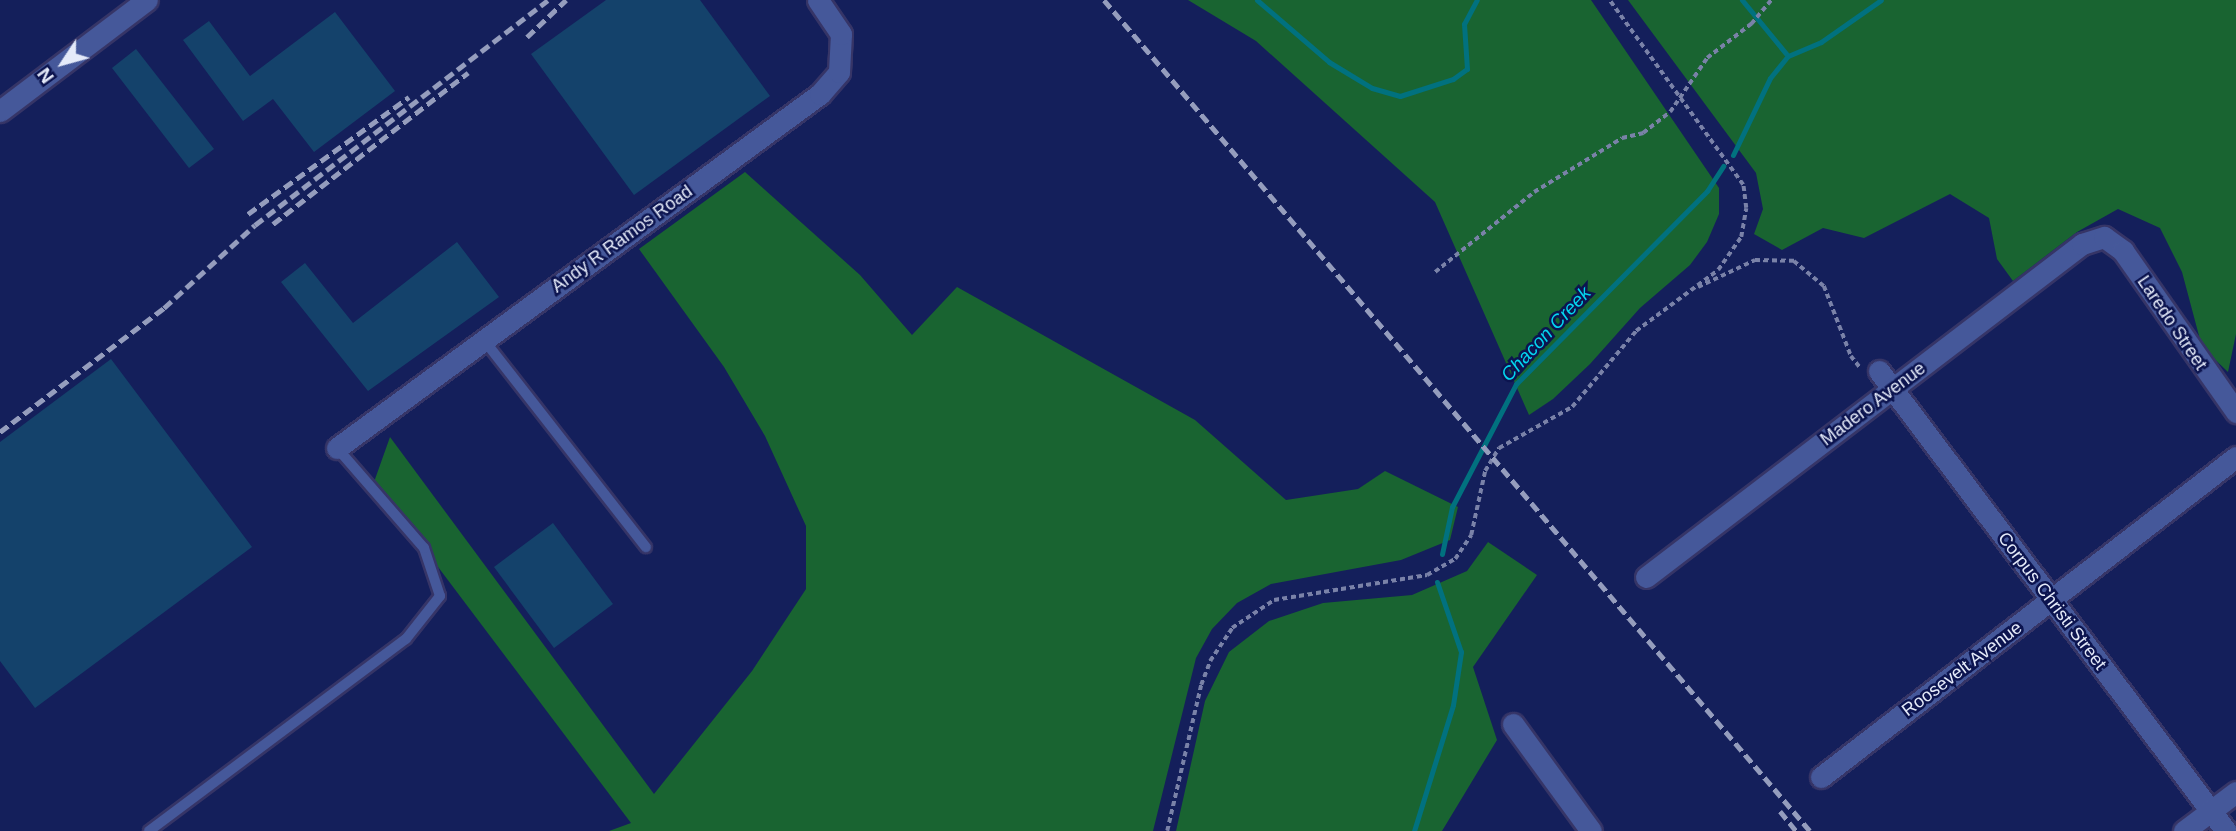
<!DOCTYPE html>
<html>
<head>
<meta charset="utf-8">
<style>
  body { margin:0 }
  #map { position:relative; width:2236px; height:831px; overflow:hidden; background:#141f5b; font-family:Arial,sans-serif }
  div>[style] { position:absolute }
  [style*='--x'] { left:calc(var(--x)*1px); top:calc(var(--y)*1px); width:calc(var(--w)*1px); rotate:calc(var(--a)*1deg) }
  .forest>* { inset:0; background:#196431 }
  .stream>* { height:5px; margin:-2.5px; padding:0 2.5px; transform-origin:2.5px; border-radius:2.5px; background:#01717f }
  .building>* { inset:0; background:#14426b }
  .path>* { height:3.5px; margin-top:-1.75px; transform-origin:0; background:repeating-linear-gradient(90deg,#7a82a8 0 5px,transparent 0 8.5px) }
  .roads { filter:drop-shadow(2px 0 #363567) drop-shadow(-2px 0 #363567) drop-shadow(0 2px #363567) drop-shadow(0 -2px #363567) }
  .lane>* { height:10px; margin:-5px; padding:0 5px; transform-origin:5px; border-radius:5px; background:#45589a }
  .street>* { height:21px; margin:-10.5px; padding:0 10.5px; transform-origin:10.5px; border-radius:10.5px; background:#45589a }
  .rail>* { height:5px; margin-top:-2.5px; transform-origin:0; background:repeating-linear-gradient(90deg,#959dbd 0 10px,transparent 0 15px) }
  span { translate:-50% -50%; white-space:nowrap; text-align:center; line-height:1.15; -webkit-text-stroke:5px #0c144f; paint-order:stroke }
  .street-label { font-size:18px; color:#e4eaf9 }
  .water-label { font-size:19px; color:#03d5ef; font-style:italic }
  .north { position:absolute; left:28px; top:28px; width:70px; height:70px; -webkit-text-stroke:5px #0c144f; paint-order:stroke; rotate:234deg; font-size:19px; font-weight:700; line-height:28px; text-align:center; color:#e4eaf9 }
  .north::after { content:''; display:block; margin:auto; width:24px; height:32px; background:#e4eaf9; clip-path:polygon(50% 0,100% 100%,50% 72%,0 100%) }
</style>
</head>
<body>
<div id="map">
  <div class="forest">
    <div style="clip-path:polygon(1188px 0,1591px 0,1719px 188px,1719px 214px,1707px 242px,1690px 265px,1640px 308px,1590px 364px,1553px 399px,1529px 415px,1435px 202px,1256px 41px)"></div>
    <div style="clip-path:polygon(1628px 0,2236px 0,2236px 334px,2228px 372px,2202px 347px,2182px 272px,2160px 228px,2118px 209px,2077px 232px,2013px 281px,1997px 259px,1989px 218px,1950px 194px,1864px 238px,1823px 228px,1782px 250px,1754px 234px,1763px 209px,1756px 173px)"></div>
    <div style="clip-path:polygon(745px 172px,860px 275px,912px 335px,957px 287px,1195px 420px,1286px 500px,1358px 489px,1385px 471px,1458px 507px,1450px 540px,1401px 560px,1271px 584px,1237px 603px,1212px 629px,1196px 658px,1153px 831px,609px 831px,631px 823px,374px 482px,390px 437px,654px 794px,752px 671px,806px 589px,806px 526px,765px 436px,724px 367px,639px 249px)"></div>
    <div style="clip-path:polygon(1488px 542px,1537px 575px,1473px 667px,1497px 740px,1442px 831px,1176px 831px,1205px 701px,1229px 652px,1269px 621px,1323px 603px,1412px 595px,1467px 571px)"></div>
  </div>
  <div class="stream">
    <div style="--x:1257;--y:0;--w:95;--a:40.7"></div>
    <div style="--x:1329;--y:62;--w:50;--a:31.2"></div>
    <div style="--x:1372;--y:88;--w:29;--a:16"></div>
    <div style="--x:1400;--y:96;--w:56;--a:-17.8"></div>
    <div style="--x:1453;--y:79;--w:17;--a:-36"></div>
    <div style="--x:1467;--y:69;--w:45;--a:-93.8"></div>
    <div style="--x:1464;--y:24;--w:27;--a:-62"></div>
    <div style="--x:1742;--y:0;--w:72;--a:50.6"></div>
    <div style="--x:1733;--y:155;--w:85;--a:-64.3"></div>
    <div style="--x:1770;--y:78;--w:28;--a:-51"></div>
    <div style="--x:1788;--y:56;--w:36;--a:-23"></div>
    <div style="--x:1821;--y:42;--w:73;--a:-35"></div>
    <div style="--x:1442;--y:554;--w:48;--a:-78"></div>
    <div style="--x:1452;--y:507;--w:139;--a:-62.5"></div>
    <div style="--x:1516;--y:384;--w:272;--a:-45.3"></div>
    <div style="--x:1707;--y:191;--w:30;--a:-57"></div>
    <div style="--x:1414;--y:831;--w:132;--a:-72.8"></div>
    <div style="--x:1453;--y:705;--w:54;--a:-81.4"></div>
    <div style="--x:1461;--y:652;--w:74;--a:-108.9"></div>
  </div>
  <div class="building">
    <div style="clip-path:polygon(606px 0,700px 0,770px 96px,634px 195px,531px 54px)"></div>
    <div style="clip-path:polygon(335px 12px,395px 91px,314px 152px,273px 99px,243px 121px,183px 40px,209px 21px,250px 76px)"></div>
    <div style="clip-path:polygon(136px 49px,214px 149px,189px 168px,112px 68px)"></div>
    <div style="clip-path:polygon(457px 242px,499px 297px,368px 391px,281px 282px,305px 263px,353px 323px)"></div>
    <div style="clip-path:polygon(111px 359px,252px 547px,35px 708px,0 661px,0 442px)"></div>
    <div style="clip-path:polygon(553px 523px,613px 604px,554px 648px,494px 567px)"></div>
  </div>
  <div class="path">
    <div style="--x:1435;--y:272;--w:127;--a:-38.9"></div>
    <div style="--x:1534;--y:192;--w:103;--a:-31.5"></div>
    <div style="--x:1622;--y:138;--w:22;--a:-13"></div>
    <div style="--x:1643;--y:133;--w:34;--a:-38"></div>
    <div style="--x:1670;--y:112;--w:65;--a:-55.6"></div>
    <div style="--x:1707;--y:58;--w:56;--a:-37.7"></div>
    <div style="--x:1751;--y:24;--w:31;--a:-50"></div>
    <div style="--x:1698;--y:287;--w:63;--a:-25.3"></div>
    <div style="--x:1755;--y:260;--w:39;--a:1"></div>
    <div style="--x:1794;--y:261;--w:39;--a:40"></div>
    <div style="--x:1824;--y:286;--w:75;--a:68.9"></div>
    <div style="--x:1851;--y:356;--w:16;--a:52"></div>
    <div style="--x:1167;--y:831;--w:150;--a:-76.9"></div>
    <div style="--x:1201;--y:685;--w:26;--a:-69"></div>
    <div style="--x:1210;--y:661;--w:40;--a:-56"></div>
    <div style="--x:1232;--y:628;--w:50;--a:-33.7"></div>
    <div style="--x:1274;--y:600;--w:155;--a:-9.3"></div>
    <div style="--x:1427;--y:575;--w:32;--a:-30"></div>
    <div style="--x:1455;--y:559;--w:29;--a:-56"></div>
    <div style="--x:1471;--y:535;--w:66;--a:-77.7"></div>
    <div style="--x:1485;--y:471;--w:27;--a:-59"></div>
    <div style="--x:1499;--y:448;--w:84;--a:-29.3"></div>
    <div style="--x:1572;--y:407;--w:99;--a:-49.9"></div>
    <div style="--x:1636;--y:331;--w:102;--a:-36.6"></div>
    <div style="--x:1718;--y:270;--w:40;--a:-55.1"></div>
    <div style="--x:1741;--y:237;--w:29;--a:-80"></div>
    <div style="--x:1746;--y:208;--w:23;--a:-97"></div>
    <div style="--x:1743;--y:185;--w:228;--a:-125.9"></div>
  </div>
  <div class="roads">
    <div class="lane">
      <div style="--x:484;--y:340;--w:263;--a:52"></div>
      <div style="--x:149;--y:831;--w:321;--a:-36.8"></div>
      <div style="--x:406;--y:639;--w:55;--a:-51.7"></div>
      <div style="--x:440;--y:596;--w:51;--a:-108.4"></div>
      <div style="--x:424;--y:548;--w:133;--a:-131"></div>
    </div>
    <div class="street">
      <div style="--x:0;--y:111;--w:184;--a:-37.1"></div>
      <div style="--x:1879;--y:371;--w:576;--a:52.97"></div>
      <div style="--x:337;--y:448;--w:599;--a:-36.24"></div>
      <div style="--x:820;--y:94;--w:29;--a:-49"></div>
      <div style="--x:839;--y:72;--w:38;--a:-87"></div>
      <div style="--x:841;--y:34;--w:41;--a:-124.1"></div>
      <div style="--x:1646;--y:577;--w:549;--a:-37.37"></div>
      <div style="--x:2082;--y:244;--w:23;--a:-18"></div>
      <div style="--x:2104;--y:237;--w:24;--a:36"></div>
      <div style="--x:2123;--y:251;--w:197;--a:54.9"></div>
      <div style="--x:1513;--y:724;--w:132;--a:53.9"></div>
      <div style="--x:1821;--y:777;--w:524;--a:-37.64"></div>
      <div style="--x:2184;--y:831;--w:65;--a:-36.9"></div>
    </div>
  </div>
  <div class="rail">
    <div style="--x:1104;--y:0;--w:1090;--a:49.65"></div>
    <div style="--x:527;--y:37;--w:54;--a:-43.5"></div>
    <div style="--x:248;--y:214;--w:199;--a:-36"></div>
    <div style="--x:273;--y:224;--w:247;--a:-37.8"></div>
    <div style="--x:0;--y:432;--w:206;--a:-37.1"></div>
    <div style="--x:164;--y:308;--w:123;--a:-42.4"></div>
    <div style="--x:255;--y:225;--w:369;--a:-37.5"></div>
    <div style="--x:1780;--y:811;--w:26;--a:51"></div>
  </div>
  <div class="street-label">
    <span style="left:622px;top:239px;rotate:-36deg">Andy R Ramos Road</span>
    <span style="left:2172px;top:323px;rotate:56deg">Laredo Street</span>
    <span style="left:1873px;top:404px;rotate:-37deg">Madero Avenue</span>
    <span style="left:2052px;top:601px;rotate:53deg">Corpus Christi Street</span>
    <span style="left:1962px;top:669px;rotate:-37deg">Roosevelt Avenue</span>
  </div>
  <div class="water-label">
    <span style="left:1546px;top:334px;rotate:-47deg">Chacon Creek</span>
  </div>
  <div class="north">N</div>
</div>
</body>
</html>
